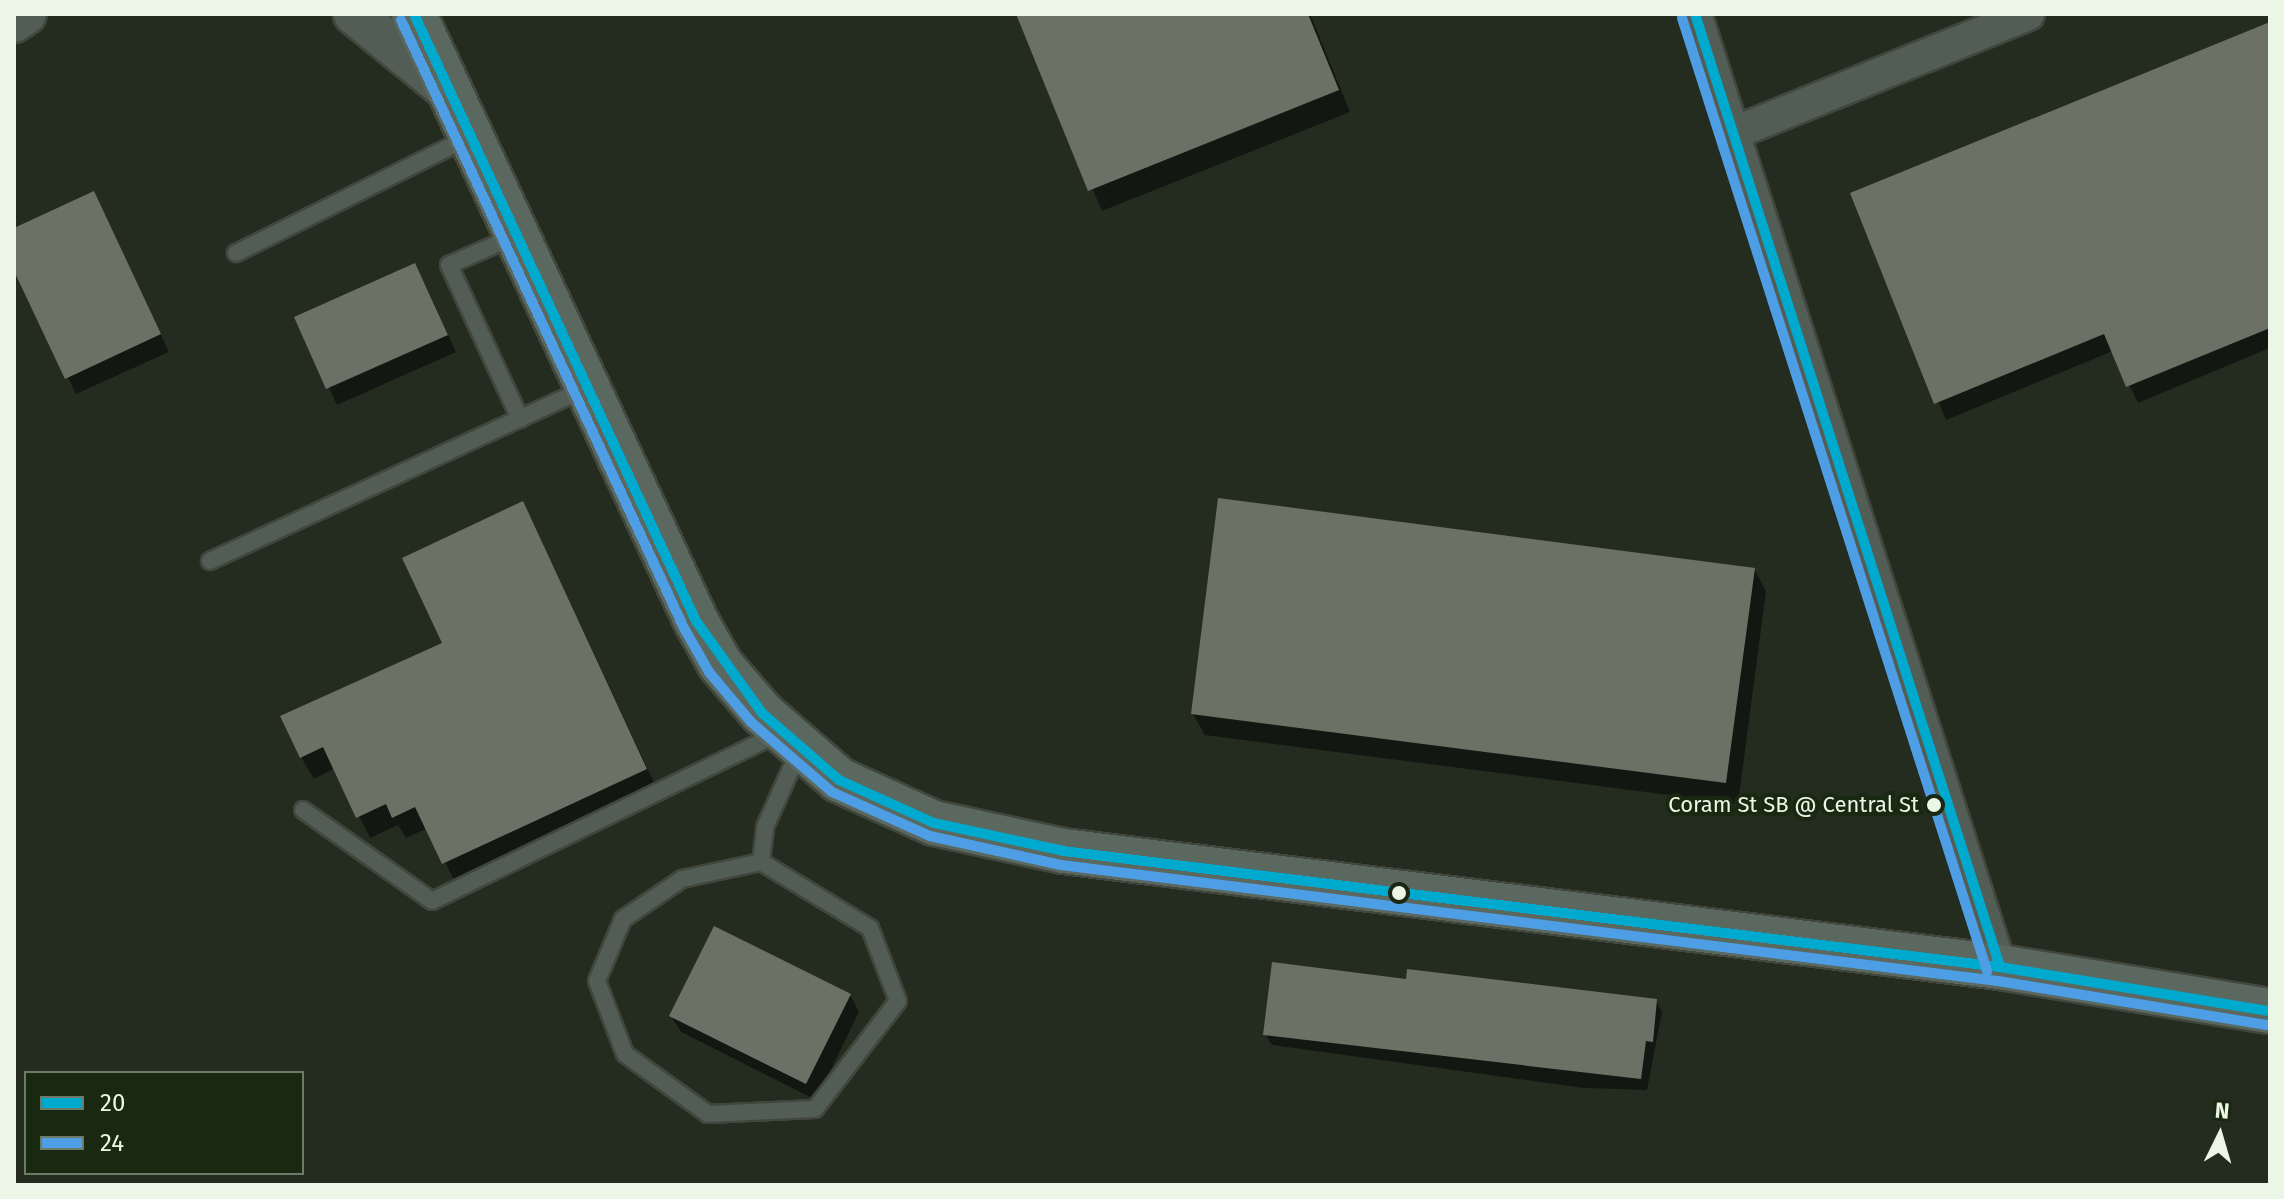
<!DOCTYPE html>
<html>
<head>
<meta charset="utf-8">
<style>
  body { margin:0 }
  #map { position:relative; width:2284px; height:1199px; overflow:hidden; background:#242c20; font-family:"Fira Sans",sans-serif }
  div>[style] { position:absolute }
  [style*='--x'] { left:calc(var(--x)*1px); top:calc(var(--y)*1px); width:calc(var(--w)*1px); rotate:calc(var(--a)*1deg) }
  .shadow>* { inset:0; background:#0007 }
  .building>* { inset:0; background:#6d7165 }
  .roads { filter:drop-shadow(2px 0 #41473d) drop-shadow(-2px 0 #41473d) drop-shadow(0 2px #41473d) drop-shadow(0 -2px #41473d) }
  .service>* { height:16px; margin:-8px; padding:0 8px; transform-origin:8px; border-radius:8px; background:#525d56 }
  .minor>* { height:32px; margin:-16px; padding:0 16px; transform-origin:16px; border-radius:16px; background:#525d56 }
  .tertiary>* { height:40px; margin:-20px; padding:0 20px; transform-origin:20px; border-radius:20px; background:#525d56 }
  .secondary>* { height:44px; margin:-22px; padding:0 22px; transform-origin:22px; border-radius:22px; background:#5a685f }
  .bus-1>* { height:10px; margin:-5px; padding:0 5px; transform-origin:5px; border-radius:5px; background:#00a9ce }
  .bus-2>* { height:10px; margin:-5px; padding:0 5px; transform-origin:5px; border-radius:5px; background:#4d9ee5 }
  .dots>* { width:22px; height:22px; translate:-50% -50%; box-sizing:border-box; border:4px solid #192811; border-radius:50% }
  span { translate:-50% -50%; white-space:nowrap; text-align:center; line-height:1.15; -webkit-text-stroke:8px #192811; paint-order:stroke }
  .bus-label { font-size:22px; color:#ecf6e7 }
  .right { translate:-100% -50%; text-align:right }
  .frame { position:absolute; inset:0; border:16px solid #ecf6e7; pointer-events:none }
  .legend { position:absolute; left:24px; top:1071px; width:280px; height:104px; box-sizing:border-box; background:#192811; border:2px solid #6d7a67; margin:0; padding:10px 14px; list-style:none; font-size:24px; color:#ecf6e7 }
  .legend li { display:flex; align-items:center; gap:16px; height:40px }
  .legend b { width:40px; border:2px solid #6d7a67 }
  .north { position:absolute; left:2180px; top:1095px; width:80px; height:80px; -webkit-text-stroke:6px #192811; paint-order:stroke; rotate:5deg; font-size:22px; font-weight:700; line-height:32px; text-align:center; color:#ecf6e7 }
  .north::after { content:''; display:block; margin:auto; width:28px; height:36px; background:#ecf6e7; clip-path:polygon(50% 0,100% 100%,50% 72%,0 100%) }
</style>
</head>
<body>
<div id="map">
  <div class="shadow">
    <div style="clip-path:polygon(1018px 14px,1310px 14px,1350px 112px,1102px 211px)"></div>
    <div style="clip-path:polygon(2270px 24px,2270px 348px,2138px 403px,2113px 351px,1946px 420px,1852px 194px)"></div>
    <div style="clip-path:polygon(102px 210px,169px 352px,76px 394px,14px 266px,14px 230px)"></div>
    <div style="clip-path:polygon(424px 282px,456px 352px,337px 405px,296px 318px)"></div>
    <div style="clip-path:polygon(532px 521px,658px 791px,456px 884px,428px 828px,406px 838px,398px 825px,370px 838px,335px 768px,314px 779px,301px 757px,444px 643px)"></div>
    <div style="clip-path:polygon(1754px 569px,1766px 591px,1738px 804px,1205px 735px,1193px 714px)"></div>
    <div style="clip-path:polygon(1408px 982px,1656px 1001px,1662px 1012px,1647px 1090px,1584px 1088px,1272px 1045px,1265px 1034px)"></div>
    <div style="clip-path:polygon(850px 995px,859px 1012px,816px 1100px,681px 1032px,671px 1016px)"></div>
  </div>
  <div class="building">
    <div style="clip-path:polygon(1016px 14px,1308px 14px,1339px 90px,1088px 191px)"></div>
    <div style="clip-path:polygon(2270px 22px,2270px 328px,2126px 387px,2104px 334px,1934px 404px,1850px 193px)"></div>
    <div style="clip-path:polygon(94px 191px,161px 334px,65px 379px,14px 271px,14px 228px)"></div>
    <div style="clip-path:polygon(415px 263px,448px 335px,326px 389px,294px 317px)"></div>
    <div style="clip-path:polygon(1218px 498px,1755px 568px,1726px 783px,1191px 714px)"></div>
    <div style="clip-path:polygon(523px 501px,647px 769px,442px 864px,415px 807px,392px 818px,386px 804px,356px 818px,323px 747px,300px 758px,280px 716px,442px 643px,402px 558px)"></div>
    <div style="clip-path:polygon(714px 926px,851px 994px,806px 1084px,669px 1016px)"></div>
    <div style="clip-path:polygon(1272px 962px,1406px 979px,1407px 969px,1657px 999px,1653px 1042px,1646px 1041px,1641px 1079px,1263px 1035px)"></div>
  </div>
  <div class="roads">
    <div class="service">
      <div style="--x:515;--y:236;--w:72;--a:156.3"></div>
      <div style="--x:449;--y:265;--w:170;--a:65.2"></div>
      <div style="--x:236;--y:253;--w:259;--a:-26.4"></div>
      <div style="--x:210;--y:561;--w:414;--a:-24.7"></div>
      <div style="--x:303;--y:810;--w:158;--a:35.2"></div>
      <div style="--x:432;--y:901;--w:384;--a:-25.8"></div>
      <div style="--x:761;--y:862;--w:81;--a:167.9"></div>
      <div style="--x:682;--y:879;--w:71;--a:145.9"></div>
      <div style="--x:623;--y:919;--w:67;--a:112.8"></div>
      <div style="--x:597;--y:981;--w:78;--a:69"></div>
      <div style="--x:625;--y:1054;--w:102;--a:35.9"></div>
      <div style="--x:708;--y:1114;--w:107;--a:-2.7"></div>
      <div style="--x:815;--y:1109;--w:136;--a:-52.5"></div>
      <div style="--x:898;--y:1001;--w:78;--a:-111"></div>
      <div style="--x:870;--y:928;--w:127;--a:-148.8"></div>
      <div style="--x:761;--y:862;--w:35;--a:-83"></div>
      <div style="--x:765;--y:827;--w:83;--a:-65.9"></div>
    </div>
    <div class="minor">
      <div style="--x:1695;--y:14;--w:1001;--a:72.25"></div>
      <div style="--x:1734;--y:133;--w:317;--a:-22"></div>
    </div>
    <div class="tertiary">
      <div style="--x:354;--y:14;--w:124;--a:39.1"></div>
      <div style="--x:14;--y:22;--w:14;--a:-34"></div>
    </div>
    <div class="secondary">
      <div style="--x:414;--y:14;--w:669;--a:65.08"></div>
      <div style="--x:696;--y:621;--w:49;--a:60.8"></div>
      <div style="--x:720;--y:664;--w:65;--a:49.4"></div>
      <div style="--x:762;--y:713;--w:102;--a:41"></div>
      <div style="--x:839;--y:780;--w:104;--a:24.4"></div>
      <div style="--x:934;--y:823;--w:132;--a:12.2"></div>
      <div style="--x:1063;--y:851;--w:944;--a:7.06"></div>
      <div style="--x:2000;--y:967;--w:274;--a:9.3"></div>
    </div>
  </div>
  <div class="bus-1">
    <div style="--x:414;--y:14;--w:669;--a:65.08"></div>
    <div style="--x:696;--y:621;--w:113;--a:54.3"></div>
    <div style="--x:762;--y:713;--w:102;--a:41"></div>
    <div style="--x:839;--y:780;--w:104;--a:24.4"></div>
    <div style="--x:934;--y:823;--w:132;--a:12.2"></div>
    <div style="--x:1063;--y:851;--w:944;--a:7.06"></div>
    <div style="--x:2000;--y:967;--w:274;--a:9.3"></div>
    <div style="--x:1695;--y:14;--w:1001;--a:72.25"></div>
  </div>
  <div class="bus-2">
    <div style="--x:1682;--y:18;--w:1001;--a:72.25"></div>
    <div style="--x:401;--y:20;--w:671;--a:65.04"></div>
    <div style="--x:684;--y:628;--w:51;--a:60.4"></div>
    <div style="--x:709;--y:672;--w:65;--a:50"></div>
    <div style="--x:751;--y:722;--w:107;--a:40.8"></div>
    <div style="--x:832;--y:792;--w:107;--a:24.2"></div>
    <div style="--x:930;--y:836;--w:134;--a:12.5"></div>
    <div style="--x:1061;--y:865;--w:944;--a:7.06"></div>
    <div style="--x:1998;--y:981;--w:274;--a:9.3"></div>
  </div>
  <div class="dots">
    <div style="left:1934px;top:805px;background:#ecf6e7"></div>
    <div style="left:1399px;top:893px;background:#ecf6e7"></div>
  </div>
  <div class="bus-label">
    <span class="right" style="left:1919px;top:805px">Coram St SB @ Central St</span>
  </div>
  <div class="frame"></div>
  <ul class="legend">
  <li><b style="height:10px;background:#00a9ce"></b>20</li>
  <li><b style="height:10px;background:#4d9ee5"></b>24</li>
  </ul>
  <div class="north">N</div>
</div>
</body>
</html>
